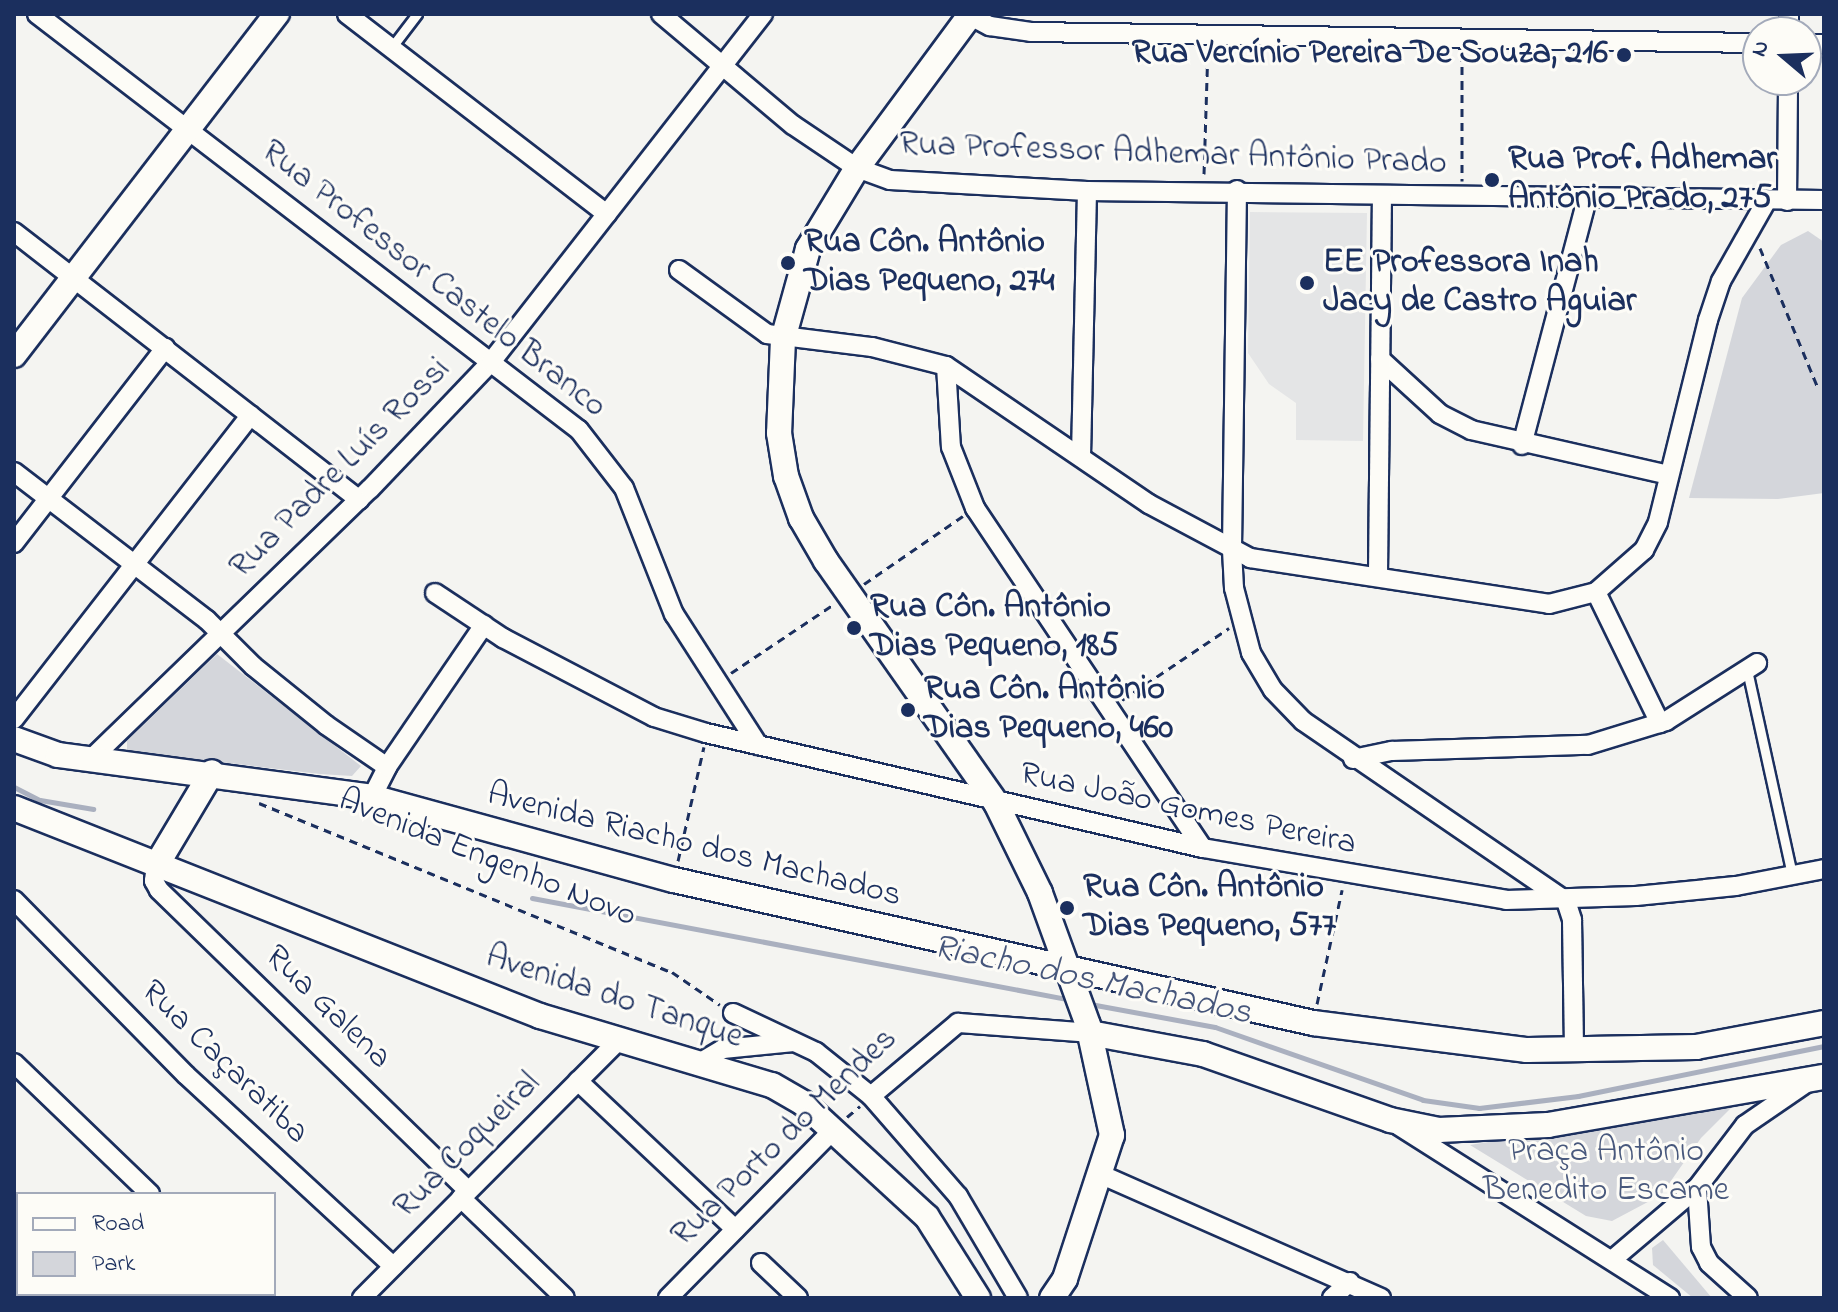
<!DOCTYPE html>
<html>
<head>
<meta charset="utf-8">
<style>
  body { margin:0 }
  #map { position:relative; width:1838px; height:1312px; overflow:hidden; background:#f4f4f1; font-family:"Indie Flower",sans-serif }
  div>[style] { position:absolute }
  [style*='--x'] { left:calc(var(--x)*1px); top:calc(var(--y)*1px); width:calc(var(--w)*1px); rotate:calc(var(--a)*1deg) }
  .built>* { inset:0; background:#e4e5e6 }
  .green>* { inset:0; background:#d4d6db }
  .stream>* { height:5px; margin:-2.5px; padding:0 2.5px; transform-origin:2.5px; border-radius:2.5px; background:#aab0bf }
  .path>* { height:3px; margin-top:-1.5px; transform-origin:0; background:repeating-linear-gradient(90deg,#1b2f5e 0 8px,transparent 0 14px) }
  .roads { filter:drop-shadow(2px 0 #1b2f5e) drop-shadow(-2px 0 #1b2f5e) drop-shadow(0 2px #1b2f5e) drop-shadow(0 -2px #1b2f5e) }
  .lane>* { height:9px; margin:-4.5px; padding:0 4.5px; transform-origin:4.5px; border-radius:4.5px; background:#fdfcf7 }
  .street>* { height:18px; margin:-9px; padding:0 9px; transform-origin:9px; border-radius:9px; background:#fdfcf7 }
  .secondary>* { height:24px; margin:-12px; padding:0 12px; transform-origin:12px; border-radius:12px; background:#fdfcf7 }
  .dots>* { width:22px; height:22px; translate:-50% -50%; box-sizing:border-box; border:4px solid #fdfcf7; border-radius:50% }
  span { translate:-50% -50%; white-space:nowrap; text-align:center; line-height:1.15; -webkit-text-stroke:6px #fdfcf7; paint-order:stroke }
  .poi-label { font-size:34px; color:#1b2f5e; font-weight:700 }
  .right { translate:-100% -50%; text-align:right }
  .left { translate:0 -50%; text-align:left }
  .street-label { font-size:34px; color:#1b2f5e }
  .park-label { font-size:34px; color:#49597d }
  .water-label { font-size:36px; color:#46567b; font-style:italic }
  .frame { position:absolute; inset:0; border:16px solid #1b2f5e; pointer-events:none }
  .legend { position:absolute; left:16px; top:1192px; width:260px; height:104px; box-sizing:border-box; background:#fdfcf7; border:2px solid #a3aaba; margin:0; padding:10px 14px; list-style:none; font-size:24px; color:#1b2f5e }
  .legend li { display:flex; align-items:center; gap:16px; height:40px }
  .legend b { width:40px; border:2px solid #a3aaba }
  .north { position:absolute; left:1742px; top:16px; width:80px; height:80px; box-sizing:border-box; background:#fdfcf7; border:2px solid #a3aaba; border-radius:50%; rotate:289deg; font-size:22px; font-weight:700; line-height:32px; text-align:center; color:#1b2f5e }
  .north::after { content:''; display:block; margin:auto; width:28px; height:36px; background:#1b2f5e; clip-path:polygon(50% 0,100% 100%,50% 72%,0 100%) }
</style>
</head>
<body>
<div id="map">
  <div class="built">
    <div style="clip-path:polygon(1250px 212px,1367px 213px,1363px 441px,1296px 440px,1296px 403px,1269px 384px,1248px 353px)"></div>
  </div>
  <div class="green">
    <div style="clip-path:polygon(1808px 231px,1824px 242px,1824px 493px,1778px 499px,1689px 498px,1742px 298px,1781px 245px)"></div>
    <div style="clip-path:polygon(217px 654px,361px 766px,352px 776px,320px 774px,127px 751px,127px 741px)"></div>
    <div style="clip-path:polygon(1738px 1101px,1701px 1138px,1661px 1195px,1612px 1221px,1586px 1216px,1470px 1145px)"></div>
    <div style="clip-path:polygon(1663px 1240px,1712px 1298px,1693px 1298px,1653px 1265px,1652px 1248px)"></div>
  </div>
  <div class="stream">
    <div style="--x:14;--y:787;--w:29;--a:27"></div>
    <div style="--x:40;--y:800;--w:54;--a:9.6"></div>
    <div style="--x:532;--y:898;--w:550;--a:10.7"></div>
    <div style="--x:1090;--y:1004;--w:127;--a:10.4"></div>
    <div style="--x:1215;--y:1027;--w:220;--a:19.3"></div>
    <div style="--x:1423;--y:1100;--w:57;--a:8.1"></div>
    <div style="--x:1479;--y:1108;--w:100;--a:-6.9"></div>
    <div style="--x:1578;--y:1096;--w:251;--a:-11.5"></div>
  </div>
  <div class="path">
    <div style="--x:1462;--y:53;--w:128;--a:90"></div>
    <div style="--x:1204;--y:174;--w:124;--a:-88.2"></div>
    <div style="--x:1760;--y:248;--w:152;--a:67.5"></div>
    <div style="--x:864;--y:584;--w:120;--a:-34.5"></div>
    <div style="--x:731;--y:673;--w:124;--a:-33.8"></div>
    <div style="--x:1122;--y:700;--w:129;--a:-33.9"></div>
    <div style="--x:259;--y:803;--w:446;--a:22.3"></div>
    <div style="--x:672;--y:972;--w:58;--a:34.5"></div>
    <div style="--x:678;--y:861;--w:117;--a:-77.2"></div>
    <div style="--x:1317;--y:1004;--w:117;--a:-77.6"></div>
    <div style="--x:847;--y:1117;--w:17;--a:-40"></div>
  </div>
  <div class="roads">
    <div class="lane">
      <div style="--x:391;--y:48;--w:43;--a:-52.6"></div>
      <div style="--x:1747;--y:670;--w:209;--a:77.6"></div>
    </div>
    <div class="street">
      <div style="--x:37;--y:14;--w:683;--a:37.51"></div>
      <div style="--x:579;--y:430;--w:73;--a:52.2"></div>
      <div style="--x:624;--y:488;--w:136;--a:68.4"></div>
      <div style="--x:674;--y:614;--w:156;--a:57.3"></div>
      <div style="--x:347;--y:14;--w:328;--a:37.6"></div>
      <div style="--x:661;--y:14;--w:172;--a:40.1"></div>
      <div style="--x:793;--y:125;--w:77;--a:33.9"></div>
      <div style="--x:857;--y:168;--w:35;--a:20"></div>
      <div style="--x:890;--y:180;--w:197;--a:3.2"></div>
      <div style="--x:1087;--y:191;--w:737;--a:0.7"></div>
      <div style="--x:967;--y:14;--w:26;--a:28"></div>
      <div style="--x:990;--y:26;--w:41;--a:8.3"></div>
      <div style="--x:1031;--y:32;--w:727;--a:0.87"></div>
      <div style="--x:1789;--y:32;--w:18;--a:-90"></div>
      <div style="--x:1806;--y:44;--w:18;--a:0"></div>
      <div style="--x:1237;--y:190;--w:360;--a:90.8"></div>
      <div style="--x:1232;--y:550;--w:38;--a:87"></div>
      <div style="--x:1234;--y:588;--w:67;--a:75.3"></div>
      <div style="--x:1251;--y:653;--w:43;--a:59.3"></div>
      <div style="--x:1273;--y:690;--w:43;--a:45.9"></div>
      <div style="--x:1303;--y:721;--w:319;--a:34.4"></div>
      <div style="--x:1566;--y:901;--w:20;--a:72"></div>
      <div style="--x:1572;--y:920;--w:130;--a:89.1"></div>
      <div style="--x:1787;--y:201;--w:121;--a:-89.5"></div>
      <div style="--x:14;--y:232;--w:437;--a:37.8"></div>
      <div style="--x:679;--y:270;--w:109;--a:36"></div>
      <div style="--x:767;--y:334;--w:106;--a:7.1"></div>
      <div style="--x:872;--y:347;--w:76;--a:14.4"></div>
      <div style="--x:946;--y:366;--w:245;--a:34.2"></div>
      <div style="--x:1149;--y:504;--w:115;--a:28.1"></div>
      <div style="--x:1250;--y:558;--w:303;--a:8.7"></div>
      <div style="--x:1549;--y:604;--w:49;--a:-14.3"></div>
      <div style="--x:1596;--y:592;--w:64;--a:-41.2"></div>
      <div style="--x:1644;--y:550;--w:31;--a:-63"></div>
      <div style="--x:1658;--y:522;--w:208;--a:-76.1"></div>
      <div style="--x:1708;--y:320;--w:41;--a:-71.6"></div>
      <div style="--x:1721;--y:281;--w:93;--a:-60.4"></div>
      <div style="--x:1380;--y:359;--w:81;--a:42.5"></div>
      <div style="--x:1440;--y:414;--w:35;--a:27"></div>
      <div style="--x:1471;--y:430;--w:203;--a:12.8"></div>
      <div style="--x:946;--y:366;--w:81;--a:86.5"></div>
      <div style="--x:951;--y:447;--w:66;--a:68.5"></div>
      <div style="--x:975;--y:508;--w:409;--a:56.2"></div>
      <div style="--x:1522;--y:445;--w:254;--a:-75.2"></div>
      <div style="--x:1081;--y:456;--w:265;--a:-88.7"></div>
      <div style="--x:14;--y:472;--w:243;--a:37.5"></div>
      <div style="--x:207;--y:620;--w:65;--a:45"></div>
      <div style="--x:253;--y:666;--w:94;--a:38.9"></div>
      <div style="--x:326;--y:725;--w:74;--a:34.5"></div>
      <div style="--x:14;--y:543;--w:247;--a:-52.2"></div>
      <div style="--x:1378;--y:574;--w:378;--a:-89.4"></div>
      <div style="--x:1596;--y:592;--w:146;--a:64"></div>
      <div style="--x:435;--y:593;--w:82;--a:33.5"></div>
      <div style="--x:503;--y:638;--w:170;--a:27.6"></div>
      <div style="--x:654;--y:717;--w:54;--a:17.1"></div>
      <div style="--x:706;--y:733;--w:510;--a:13.03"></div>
      <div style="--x:1203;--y:848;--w:307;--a:9.7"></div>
      <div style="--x:1506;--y:900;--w:130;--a:-1.8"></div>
      <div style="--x:1636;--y:896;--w:100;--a:-5.7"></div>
      <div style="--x:1736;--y:886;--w:90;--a:-10.9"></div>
      <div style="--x:14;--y:719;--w:385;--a:-52.1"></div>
      <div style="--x:1353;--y:759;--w:40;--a:-12"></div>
      <div style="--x:1392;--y:751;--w:196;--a:-1.8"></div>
      <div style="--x:1588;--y:745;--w:82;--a:-17.1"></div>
      <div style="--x:1666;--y:721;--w:108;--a:-32.5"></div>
      <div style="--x:90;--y:760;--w:390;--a:-44.1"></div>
      <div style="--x:370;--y:489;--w:175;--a:-46.4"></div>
      <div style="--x:491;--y:362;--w:442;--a:-52"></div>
      <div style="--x:372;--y:797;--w:34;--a:-63"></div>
      <div style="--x:387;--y:767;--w:172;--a:-55.7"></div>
      <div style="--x:156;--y:866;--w:15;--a:98"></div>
      <div style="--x:154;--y:881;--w:10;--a:61"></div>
      <div style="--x:159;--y:890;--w:431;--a:44.2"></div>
      <div style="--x:14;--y:900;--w:245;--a:45.5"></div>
      <div style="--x:186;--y:1075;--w:282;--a:42.7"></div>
      <div style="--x:733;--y:1013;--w:92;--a:25.2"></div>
      <div style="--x:816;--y:1052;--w:70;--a:38.7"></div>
      <div style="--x:871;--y:1096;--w:133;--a:49"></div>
      <div style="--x:958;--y:1196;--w:118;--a:59.5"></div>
      <div style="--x:701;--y:1062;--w:26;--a:-31"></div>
      <div style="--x:723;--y:1049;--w:71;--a:-5.6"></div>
      <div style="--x:14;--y:1063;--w:189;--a:43.9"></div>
      <div style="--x:578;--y:1081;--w:216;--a:43.3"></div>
      <div style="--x:871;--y:1096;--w:114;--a:-40"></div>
      <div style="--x:958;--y:1023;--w:132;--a:4.3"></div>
      <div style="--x:1399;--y:1126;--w:321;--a:32.4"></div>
      <div style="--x:1102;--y:1175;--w:305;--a:23.8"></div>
      <div style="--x:1697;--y:1188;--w:59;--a:86.1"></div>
      <div style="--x:1701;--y:1247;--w:18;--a:63"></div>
      <div style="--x:1709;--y:1263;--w:52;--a:41.9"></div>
      <div style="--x:461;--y:1198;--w:144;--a:43.9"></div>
      <div style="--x:14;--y:1226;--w:6;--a:45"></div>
      <div style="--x:1612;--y:1260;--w:111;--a:-40.3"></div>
      <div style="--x:1697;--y:1188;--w:79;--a:-52.7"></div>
      <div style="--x:1745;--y:1125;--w:74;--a:-34.5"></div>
      <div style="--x:761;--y:1263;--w:51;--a:43.4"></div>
      <div style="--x:82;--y:1294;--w:6;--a:45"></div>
      <div style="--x:254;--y:1294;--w:6;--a:45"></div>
      <div style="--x:362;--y:1298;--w:366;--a:-45.1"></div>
      <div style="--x:668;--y:1298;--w:235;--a:-45.5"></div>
      <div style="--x:1332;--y:1298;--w:24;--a:-42"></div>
    </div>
    <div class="secondary">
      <div style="--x:971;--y:14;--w:192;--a:126.5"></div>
      <div style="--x:857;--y:168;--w:95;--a:121.2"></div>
      <div style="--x:808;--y:249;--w:93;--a:105.5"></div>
      <div style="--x:783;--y:339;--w:94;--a:92.4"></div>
      <div style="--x:779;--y:433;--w:44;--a:80.8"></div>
      <div style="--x:786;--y:476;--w:45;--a:70.3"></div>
      <div style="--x:801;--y:518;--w:50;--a:59.8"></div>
      <div style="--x:826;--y:561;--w:296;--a:54.9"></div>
      <div style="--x:996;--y:803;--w:100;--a:63.9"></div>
      <div style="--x:1040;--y:893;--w:140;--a:70"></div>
      <div style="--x:1088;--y:1025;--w:113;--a:77.7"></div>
      <div style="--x:1112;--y:1135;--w:151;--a:108.1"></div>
      <div style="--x:1065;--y:1279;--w:23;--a:124"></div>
      <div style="--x:14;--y:355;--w:431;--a:-52.4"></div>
      <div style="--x:14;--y:739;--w:47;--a:20"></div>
      <div style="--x:58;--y:755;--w:317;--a:7.6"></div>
      <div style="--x:372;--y:797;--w:313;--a:15.4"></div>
      <div style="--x:674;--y:880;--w:655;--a:12.61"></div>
      <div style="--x:1313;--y:1023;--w:216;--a:7.2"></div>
      <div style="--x:1527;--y:1050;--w:169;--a:-1"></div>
      <div style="--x:1696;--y:1047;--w:130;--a:-10.6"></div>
      <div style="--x:14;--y:808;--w:566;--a:21.58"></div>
      <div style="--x:540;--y:1016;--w:242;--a:16.6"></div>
      <div style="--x:772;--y:1085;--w:36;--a:30"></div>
      <div style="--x:803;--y:1103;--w:168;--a:42.6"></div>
      <div style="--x:927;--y:1217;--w:96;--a:57.8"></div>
      <div style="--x:156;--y:866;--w:109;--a:-59.2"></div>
      <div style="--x:1090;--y:1033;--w:115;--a:10.5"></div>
      <div style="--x:1203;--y:1054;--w:198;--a:19.4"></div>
      <div style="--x:1390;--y:1120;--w:50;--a:11.5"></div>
      <div style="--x:1439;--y:1130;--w:109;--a:-2.6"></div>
      <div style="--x:1548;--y:1125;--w:280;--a:-9.9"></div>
    </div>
  </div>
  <div class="dots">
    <div style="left:1624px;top:55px;background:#1b2f5e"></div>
    <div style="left:1492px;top:180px;background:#1b2f5e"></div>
    <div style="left:788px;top:263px;background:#1b2f5e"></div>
    <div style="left:1307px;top:283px;background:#1b2f5e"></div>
    <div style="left:854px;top:628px;background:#1b2f5e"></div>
    <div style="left:908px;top:710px;background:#1b2f5e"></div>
    <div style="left:1067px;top:908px;background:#1b2f5e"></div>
  </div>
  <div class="poi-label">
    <span class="right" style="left:1608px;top:55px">Rua Vercínio Pereira De Souza, 216</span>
    <span class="left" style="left:1508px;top:180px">Rua Prof. Adhemar<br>Antônio Prado, 275</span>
    <span class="left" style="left:804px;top:263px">Rua Côn. Antônio<br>Dias Pequeno, 274</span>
    <span class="left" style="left:1323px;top:283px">EE Professora Inah<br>Jacy de Castro Aguiar</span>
    <span class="left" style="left:870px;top:628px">Rua Côn. Antônio<br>Dias Pequeno, 185</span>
    <span class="left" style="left:924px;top:710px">Rua Côn. Antônio<br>Dias Pequeno, 460</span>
    <span class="left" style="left:1083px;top:908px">Rua Côn. Antônio<br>Dias Pequeno, 577</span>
  </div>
  <div class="street-label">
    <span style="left:1173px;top:155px;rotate:2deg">Rua Professor Adhemar Antônio Prado</span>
    <span style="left:433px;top:280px;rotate:38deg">Rua Professor Castelo Branco</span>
    <span style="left:341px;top:469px;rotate:-45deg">Rua Padre Luís Rossi</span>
    <span style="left:1188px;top:810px;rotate:12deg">Rua João Gomes Pereira</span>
    <span style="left:694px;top:846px;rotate:14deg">Avenida Riacho dos Machados</span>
    <span style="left:487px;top:859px;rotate:22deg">Avenida Engenho Novo</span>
    <span style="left:614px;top:998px;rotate:18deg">Avenida do Tanque</span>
    <span style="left:327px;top:1008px;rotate:44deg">Rua Galena</span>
    <span style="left:224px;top:1063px;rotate:44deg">Rua Caçaratiba</span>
    <span style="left:785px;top:1138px;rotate:-44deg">Rua Porto do Mendes</span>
    <span style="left:468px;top:1146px;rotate:-45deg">Rua Coqueiral</span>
  </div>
  <div class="park-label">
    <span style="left:1606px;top:1172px">Praça Antônio<br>Benedito Escame</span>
  </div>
  <div class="water-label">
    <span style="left:1092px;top:981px;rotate:12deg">Riacho dos Machados</span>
  </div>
  <div class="frame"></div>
  <ul class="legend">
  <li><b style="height:10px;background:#fdfcf7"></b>Road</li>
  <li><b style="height:22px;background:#d4d6db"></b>Park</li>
  </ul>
  <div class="north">N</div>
</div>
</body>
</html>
